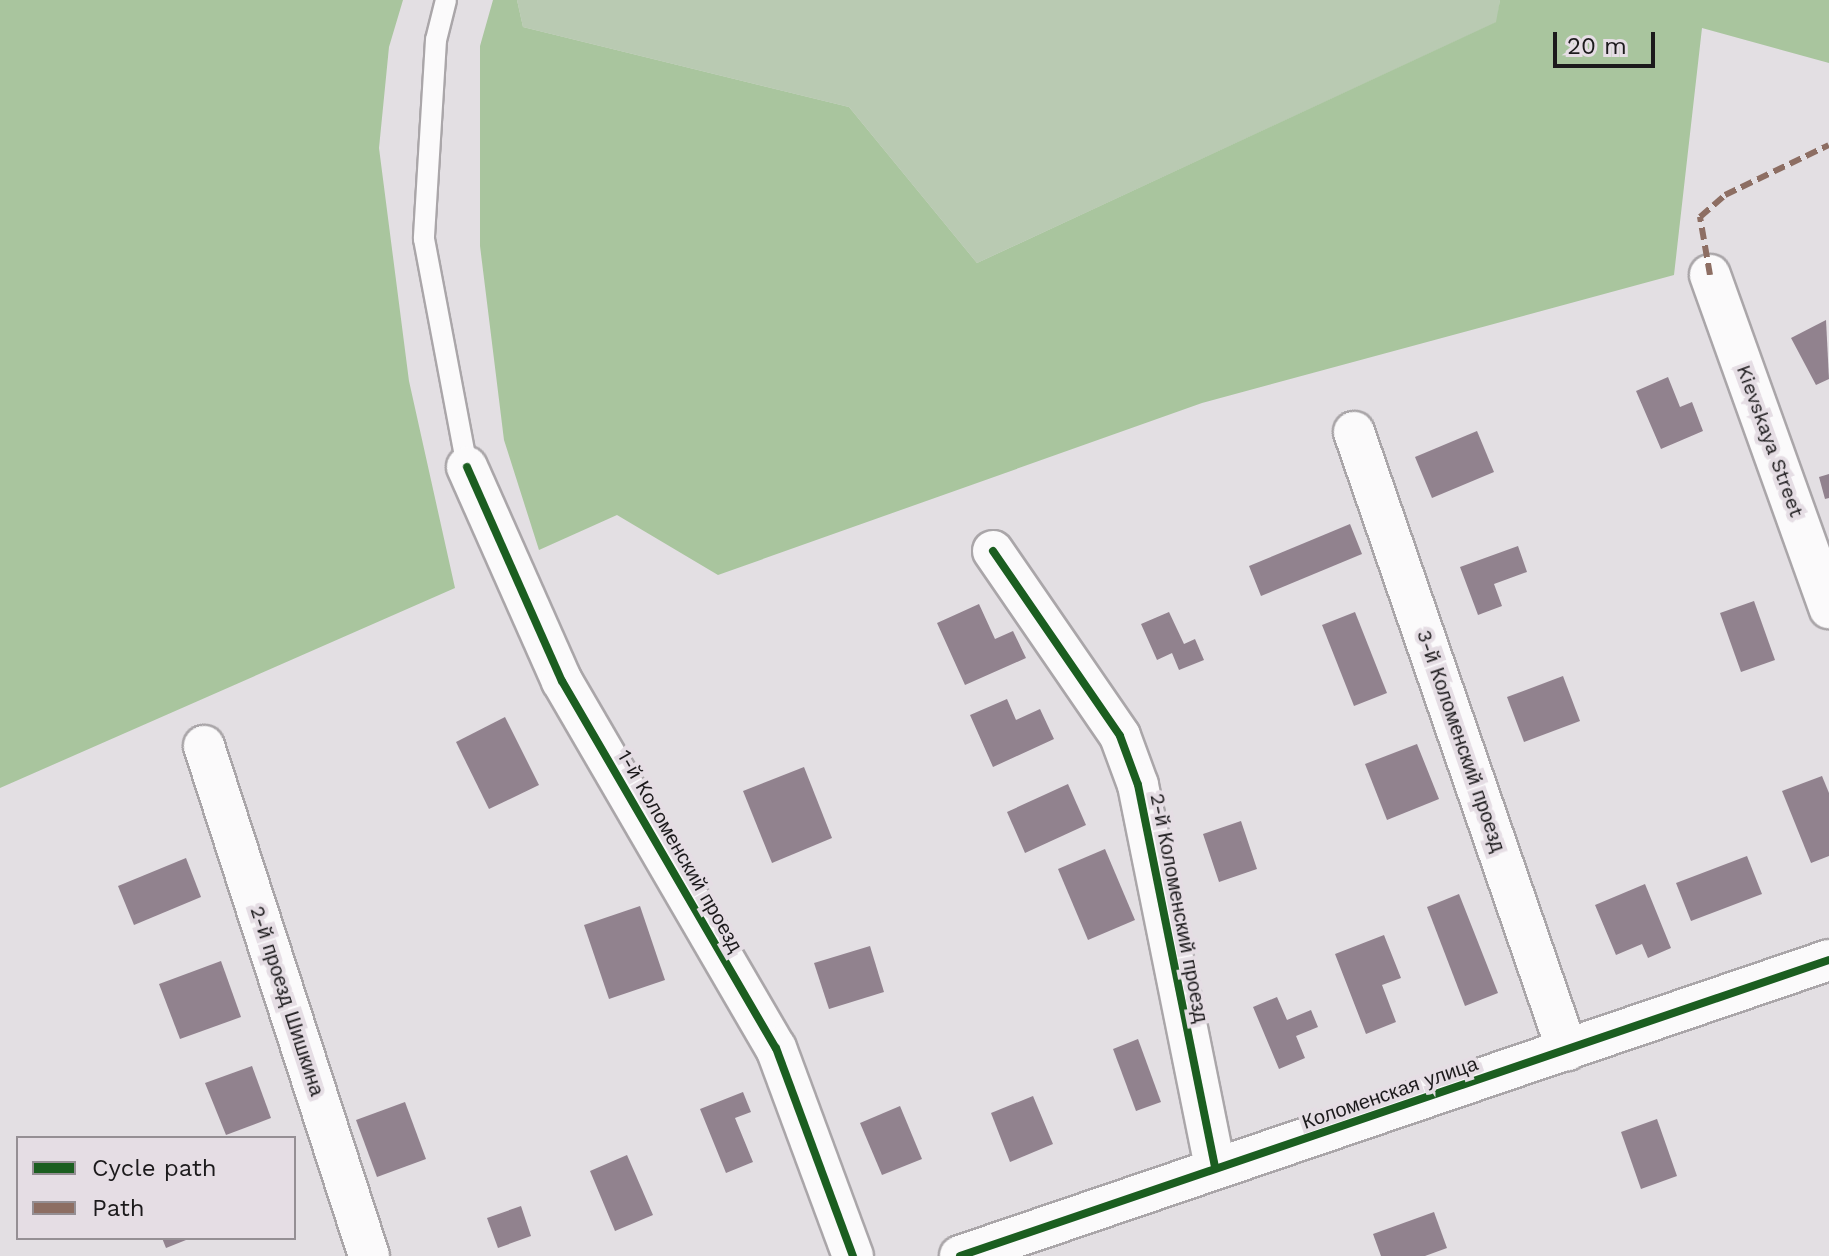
<!DOCTYPE html>
<html>
<head>
<meta charset="utf-8">
<style>
  body { margin:0 }
  #map { position:relative; width:1829px; height:1256px; overflow:hidden; background:#e3dfe3; font-family:"Work Sans",sans-serif }
  div>[style] { position:absolute }
  [style*='--x'] { left:calc(var(--x)*1px); top:calc(var(--y)*1px); width:calc(var(--w)*1px); rotate:calc(var(--a)*1deg) }
  .green>* { inset:0; background:#b9cab2 }
  .forest>* { inset:0; background:#a9c59e }
  .building>* { inset:0; background:#91828e }
  .roads { filter:drop-shadow(2px 0 #aaa6a9) drop-shadow(-2px 0 #aaa6a9) drop-shadow(0 2px #aaa6a9) drop-shadow(0 -2px #aaa6a9) }
  .lane>* { height:20px; margin:-10px; padding:0 10px; transform-origin:10px; border-radius:10px; background:#fbfafb }
  .street>* { height:40px; margin:-20px; padding:0 20px; transform-origin:20px; border-radius:20px; background:#fbfafb }
  .quiet>* { height:6px; margin-top:-3px; transform-origin:0; background:repeating-linear-gradient(90deg,#8d6e63 0 12px,transparent 0 18px) }
  .cycleway>* { height:8px; margin:-4px; padding:0 4px; transform-origin:4px; border-radius:4px; background:#1b5e20 }
  span { translate:-50% -50%; white-space:nowrap; text-align:center; line-height:1.15; -webkit-text-stroke:8px #e5dde4; paint-order:stroke }
  .street-label { font-size:20px; color:#1c1a1c }
  .legend { position:absolute; left:16px; top:1136px; width:280px; height:104px; box-sizing:border-box; background:#e5dde4; border:2px solid #958f94; margin:0; padding:10px 14px; list-style:none; font-size:24px; color:#1c1a1c }
  .legend li { display:flex; align-items:center; gap:16px; height:40px }
  .legend b { width:40px; border:2px solid #958f94 }
  .scale { position:absolute; left:1553px; top:32px; width:102px; height:36px; box-sizing:border-box; border:4px solid #1c1a1c; border-top:0; padding-left:10px; font-size:24px; line-height:28px; white-space:nowrap; color:#1c1a1c; -webkit-text-stroke:6px #e5dde4; paint-order:stroke }
</style>
</head>
<body>
<div id="map">
  <div class="green">
    <div style="clip-path:polygon(517px 0,1500px 0,1497px 22px,977px 263px,849px 107px,523px 27px)"></div>
  </div>
  <div class="forest">
    <div style="clip-path:polygon(0 0,403px 0,389px 47px,379px 148px,409px 381px,455px 588px,0 788px)"></div>
    <div style="clip-path:polygon(493px 0,517px 0,523px 27px,849px 107px,977px 263px,1496px 22px,1500px 0,1829px 0,1829px 63px,1702px 28px,1674px 275px,1202px 403px,718px 575px,617px 515px,539px 550px,504px 440px,480px 246px,480px 46px)"></div>
  </div>
  <div class="building">
    <div style="clip-path:polygon(1826px 320px,1829px 379px,1816px 385px,1791px 338px)"></div>
    <div style="clip-path:polygon(1668px 377px,1680px 407px,1692px 402px,1703px 431px,1661px 449px,1636px 391px)"></div>
    <div style="clip-path:polygon(1477px 431px,1494px 472px,1432px 498px,1415px 457px)"></div>
    <div style="clip-path:polygon(1829px 474px,1829px 498px,1825px 499px,1819px 477px)"></div>
    <div style="clip-path:polygon(1350px 524px,1362px 554px,1261px 596px,1249px 566px)"></div>
    <div style="clip-path:polygon(1518px 546px,1527px 572px,1494px 584px,1502px 606px,1478px 615px,1460px 567px)"></div>
    <div style="clip-path:polygon(1754px 601px,1775px 660px,1741px 672px,1720px 613px)"></div>
    <div style="clip-path:polygon(979px 604px,995px 639px,1013px 631px,1026px 658px,965px 685px,937px 623px)"></div>
    <div style="clip-path:polygon(1169px 612px,1184px 644px,1195px 639px,1204px 660px,1179px 670px,1172px 653px,1157px 660px,1141px 624px)"></div>
    <div style="clip-path:polygon(1355px 612px,1387px 693px,1354px 706px,1322px 625px)"></div>
    <div style="clip-path:polygon(1563px 676px,1580px 721px,1524px 742px,1507px 697px)"></div>
    <div style="clip-path:polygon(1007px 699px,1016px 720px,1040px 709px,1054px 739px,993px 767px,970px 715px)"></div>
    <div style="clip-path:polygon(505px 717px,539px 785px,489px 809px,456px 742px)"></div>
    <div style="clip-path:polygon(1417px 744px,1439px 799px,1387px 820px,1365px 764px)"></div>
    <div style="clip-path:polygon(804px 767px,832px 838px,772px 863px,743px 791px)"></div>
    <div style="clip-path:polygon(1822px 776px,1829px 793px,1829px 856px,1811px 863px,1782px 791px)"></div>
    <div style="clip-path:polygon(1068px 784px,1086px 825px,1025px 853px,1007px 812px)"></div>
    <div style="clip-path:polygon(1241px 821px,1257px 869px,1219px 882px,1203px 834px)"></div>
    <div style="clip-path:polygon(1105px 849px,1135px 920px,1088px 940px,1058px 869px)"></div>
    <div style="clip-path:polygon(1747px 856px,1762px 894px,1691px 921px,1676px 883px)"></div>
    <div style="clip-path:polygon(186px 858px,201px 897px,134px 925px,118px 886px)"></div>
    <div style="clip-path:polygon(1645px 884px,1671px 948px,1648px 958px,1642px 944px,1616px 955px,1595px 905px)"></div>
    <div style="clip-path:polygon(1459px 894px,1498px 993px,1465px 1006px,1427px 907px)"></div>
    <div style="clip-path:polygon(640px 906px,665px 980px,609px 999px,584px 925px)"></div>
    <div style="clip-path:polygon(1384px 935px,1401px 978px,1382px 985px,1396px 1022px,1366px 1034px,1335px 954px)"></div>
    <div style="clip-path:polygon(870px 946px,884px 992px,829px 1009px,814px 963px)"></div>
    <div style="clip-path:polygon(221px 961px,241px 1017px,180px 1039px,159px 984px)"></div>
    <div style="clip-path:polygon(1277px 997px,1287px 1020px,1311px 1010px,1318px 1027px,1296px 1036px,1305px 1058px,1279px 1069px,1253px 1007px)"></div>
    <div style="clip-path:polygon(1138px 1039px,1161px 1102px,1136px 1111px,1113px 1049px)"></div>
    <div style="clip-path:polygon(252px 1066px,271px 1118px,226px 1135px,205px 1083px)"></div>
    <div style="clip-path:polygon(743px 1092px,751px 1112px,735px 1118px,753px 1162px,726px 1173px,700px 1109px)"></div>
    <div style="clip-path:polygon(1033px 1096px,1053px 1144px,1010px 1162px,991px 1113px)"></div>
    <div style="clip-path:polygon(405px 1102px,426px 1159px,377px 1177px,356px 1120px)"></div>
    <div style="clip-path:polygon(900px 1106px,922px 1159px,882px 1175px,860px 1123px)"></div>
    <div style="clip-path:polygon(1657px 1119px,1677px 1176px,1641px 1189px,1621px 1132px)"></div>
    <div style="clip-path:polygon(627px 1155px,653px 1215px,615px 1231px,590px 1171px)"></div>
    <div style="clip-path:polygon(521px 1206px,531px 1236px,498px 1248px,487px 1218px)"></div>
    <div style="clip-path:polygon(1434px 1212px,1447px 1248px,1425px 1256px,1381px 1256px,1373px 1234px)"></div>
    <div style="clip-path:polygon(162px 1238px,191px 1238px,166px 1248px)"></div>
  </div>
  <div class="roads">
    <div class="lane">
      <div style="--x:446;--y:0;--w:41;--a:104"></div>
      <div style="--x:436;--y:40;--w:199;--a:93.5"></div>
      <div style="--x:424;--y:239;--w:232;--a:79.3"></div>
    </div>
    <div class="street">
      <div style="--x:1710;--y:275;--w:354;--a:70.3"></div>
      <div style="--x:1354;--y:432;--w:654;--a:70.98"></div>
      <div style="--x:467;--y:467;--w:234;--a:66.1"></div>
      <div style="--x:562;--y:681;--w:425;--a:59.8"></div>
      <div style="--x:776;--y:1048;--w:222;--a:69.7"></div>
      <div style="--x:993;--y:551;--w:224;--a:55.5"></div>
      <div style="--x:1120;--y:736;--w:52;--a:69.8"></div>
      <div style="--x:1138;--y:785;--w:391;--a:78.6"></div>
      <div style="--x:204;--y:746;--w:536;--a:72.07"></div>
      <div style="--x:960;--y:1256;--w:918;--a:-18.81"></div>
    </div>
  </div>
  <div class="quiet">
    <div style="--x:1710;--y:275;--w:59;--a:-99.8"></div>
    <div style="--x:1700;--y:217;--w:33;--a:-41"></div>
    <div style="--x:1725;--y:195;--w:115;--a:-25.7"></div>
  </div>
  <div class="cycleway">
    <div style="--x:467;--y:467;--w:234;--a:66.1"></div>
    <div style="--x:562;--y:681;--w:425;--a:59.8"></div>
    <div style="--x:776;--y:1048;--w:222;--a:69.7"></div>
    <div style="--x:993;--y:551;--w:224;--a:55.5"></div>
    <div style="--x:1120;--y:736;--w:52;--a:69.8"></div>
    <div style="--x:1138;--y:785;--w:391;--a:78.6"></div>
    <div style="--x:960;--y:1256;--w:918;--a:-18.81"></div>
  </div>
  <div class="street-label">
    <span style="left:1770px;top:441px;rotate:70deg">Kievskaya Street</span>
    <span style="left:1461px;top:741px;rotate:71deg">3-й Коломенский проезд</span>
    <span style="left:680px;top:851px;rotate:60deg">1-й Коломенский проезд</span>
    <span style="left:1179px;top:908px;rotate:79deg">2-й Коломенский проезд</span>
    <span style="left:287px;top:1001px;rotate:72deg">2-й проезд Шишкина</span>
    <span style="left:1390px;top:1093px;rotate:-19deg">Коломенская улица</span>
  </div>
  <ul class="legend">
  <li><b style="height:10px;background:#1b5e20"></b>Cycle path</li>
  <li><b style="height:10px;background:#8d6e63"></b>Path</li>
  </ul>
  <div class="scale">20 m</div>
</div>
</body>
</html>
